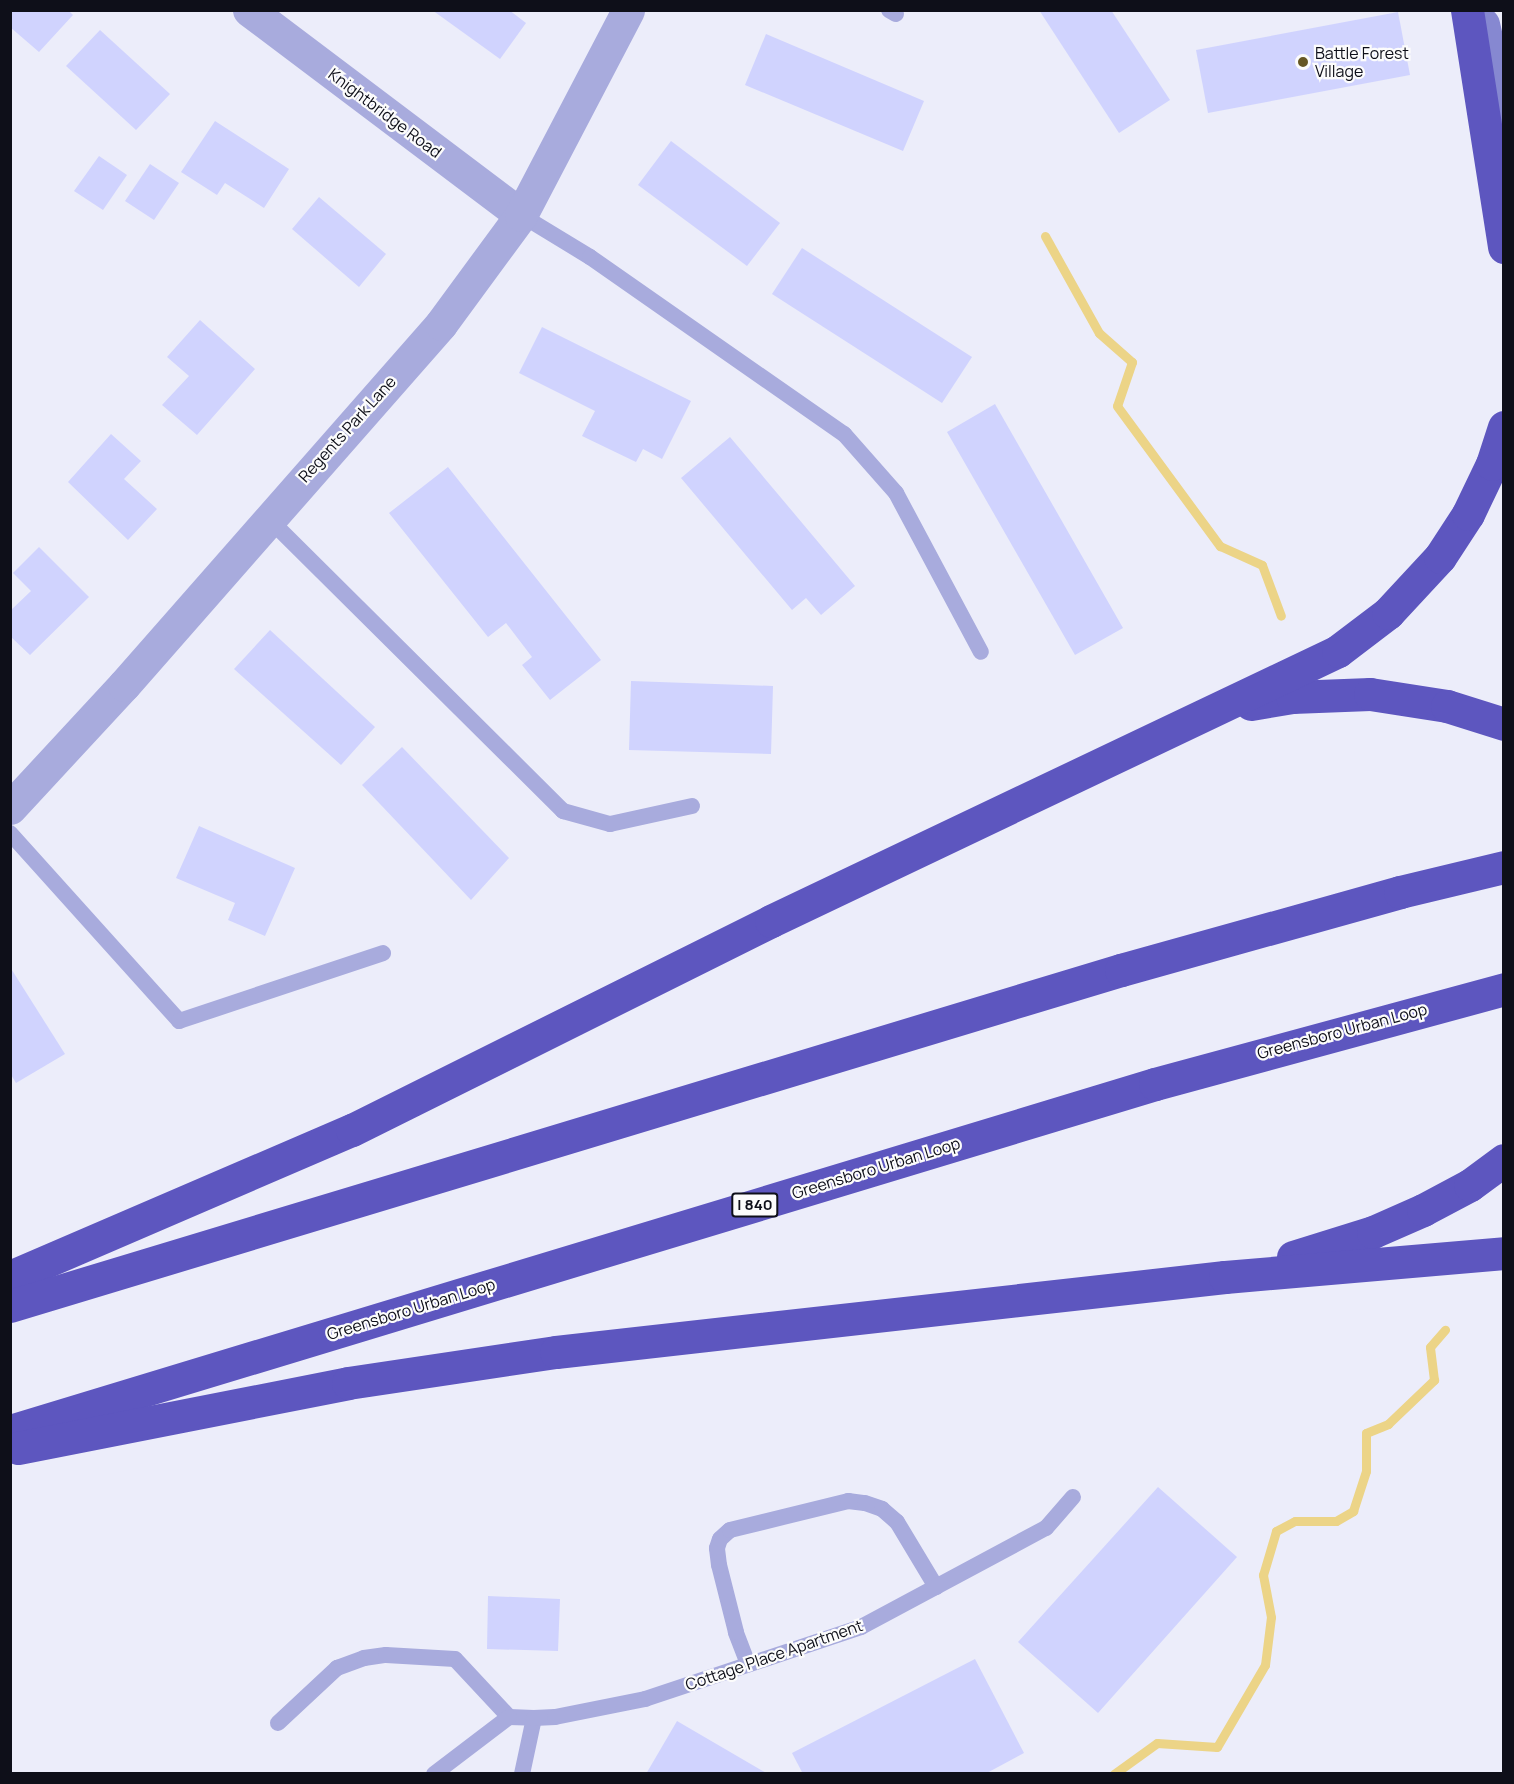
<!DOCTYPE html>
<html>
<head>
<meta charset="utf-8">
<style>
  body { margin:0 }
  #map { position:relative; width:1514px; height:1784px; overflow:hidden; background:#ecedfa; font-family:Manrope,sans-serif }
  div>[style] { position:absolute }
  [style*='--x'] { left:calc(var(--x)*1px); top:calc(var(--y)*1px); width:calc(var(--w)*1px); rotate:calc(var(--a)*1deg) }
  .stream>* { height:9px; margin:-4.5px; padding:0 4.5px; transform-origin:4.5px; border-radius:4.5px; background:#ecd487 }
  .building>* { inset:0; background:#d0d3fe }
  .service>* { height:16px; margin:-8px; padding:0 8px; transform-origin:8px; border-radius:8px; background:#a8abdd }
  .minor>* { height:33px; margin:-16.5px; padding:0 16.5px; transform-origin:16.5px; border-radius:16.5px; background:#a8abdd }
  .secondary>* { height:33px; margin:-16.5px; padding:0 16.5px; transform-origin:16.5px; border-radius:16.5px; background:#8688d1 }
  .motorway>* { height:33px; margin:-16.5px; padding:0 16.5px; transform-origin:16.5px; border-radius:16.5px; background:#5d56bf }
  .dots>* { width:16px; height:16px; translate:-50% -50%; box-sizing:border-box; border:3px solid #fcfcfc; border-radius:50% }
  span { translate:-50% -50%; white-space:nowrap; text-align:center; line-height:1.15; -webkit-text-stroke:4.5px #fcfcfc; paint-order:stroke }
  .shield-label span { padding:2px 4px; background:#fcfcfc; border:2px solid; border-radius:4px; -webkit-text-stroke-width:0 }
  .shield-label { font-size:15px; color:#0e0f19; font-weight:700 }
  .poi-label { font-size:16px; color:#0e0f19 }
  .left { translate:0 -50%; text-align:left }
  .street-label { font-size:16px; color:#0e0f19 }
  .frame { position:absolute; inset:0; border:12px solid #0e0f19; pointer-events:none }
</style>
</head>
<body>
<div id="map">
  <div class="stream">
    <div style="--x:1045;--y:236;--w:111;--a:60.9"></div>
    <div style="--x:1099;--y:333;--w:44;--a:41.3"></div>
    <div style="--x:1132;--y:362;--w:46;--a:108.8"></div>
    <div style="--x:1117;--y:406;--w:174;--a:53.7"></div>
    <div style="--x:1220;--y:546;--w:46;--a:24.3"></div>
    <div style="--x:1262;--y:565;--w:54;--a:69.6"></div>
    <div style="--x:1114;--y:1774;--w:53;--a:-35.8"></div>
    <div style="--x:1157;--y:1743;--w:60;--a:3.8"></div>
    <div style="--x:1217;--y:1747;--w:95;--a:-59.7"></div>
    <div style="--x:1265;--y:1665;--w:48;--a:-82.9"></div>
    <div style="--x:1271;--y:1617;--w:43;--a:-100.8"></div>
    <div style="--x:1263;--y:1575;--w:46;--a:-73.5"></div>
    <div style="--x:1276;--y:1531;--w:21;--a:-28"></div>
    <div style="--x:1295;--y:1521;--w:41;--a:0"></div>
    <div style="--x:1336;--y:1521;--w:20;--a:-30"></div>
    <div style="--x:1353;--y:1511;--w:42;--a:-72"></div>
    <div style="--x:1366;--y:1471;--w:38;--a:-90"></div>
    <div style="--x:1366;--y:1433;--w:24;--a:-22"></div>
    <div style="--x:1388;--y:1424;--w:64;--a:-43.7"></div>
    <div style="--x:1434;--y:1380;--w:33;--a:-97"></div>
    <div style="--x:1430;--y:1347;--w:23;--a:-49"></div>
  </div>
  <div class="building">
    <div style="clip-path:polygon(10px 10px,68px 10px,73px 15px,39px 52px,10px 27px)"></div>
    <div style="clip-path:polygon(432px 10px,509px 10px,526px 23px,500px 59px)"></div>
    <div style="clip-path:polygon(1039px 10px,1111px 10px,1170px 100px,1119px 133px)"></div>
    <div style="clip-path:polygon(1398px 12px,1410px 75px,1208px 113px,1196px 50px)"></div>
    <div style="clip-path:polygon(100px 30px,170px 94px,136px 130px,66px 66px)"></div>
    <div style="clip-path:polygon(766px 34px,924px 101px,903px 151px,745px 85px)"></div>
    <div style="clip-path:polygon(215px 121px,289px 169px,264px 208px,225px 183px,217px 195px,181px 172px)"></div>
    <div style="clip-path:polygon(671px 141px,780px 223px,747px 266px,638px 185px)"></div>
    <div style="clip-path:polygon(99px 156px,127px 175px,103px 210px,74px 191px)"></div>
    <div style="clip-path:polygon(150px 164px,179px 183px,154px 220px,125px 201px)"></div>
    <div style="clip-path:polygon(319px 197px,386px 254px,359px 287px,292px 229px)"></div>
    <div style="clip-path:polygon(802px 248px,972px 357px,942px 403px,772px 294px)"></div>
    <div style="clip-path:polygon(200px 320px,255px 369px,197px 435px,162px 405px,189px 376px,167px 357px)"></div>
    <div style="clip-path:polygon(542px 327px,691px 401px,662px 459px,643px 449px,636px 462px,582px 436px,595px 411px,519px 373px)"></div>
    <div style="clip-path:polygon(995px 404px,1123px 628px,1075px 655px,947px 432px)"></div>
    <div style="clip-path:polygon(111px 434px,141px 461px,124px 479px,157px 509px,128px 540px,68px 482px)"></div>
    <div style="clip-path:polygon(730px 437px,855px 586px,821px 615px,806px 598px,792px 610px,681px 478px)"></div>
    <div style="clip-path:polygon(448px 467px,601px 660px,550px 700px,522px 665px,532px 657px,506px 623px,488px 637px,389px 513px)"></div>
    <div style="clip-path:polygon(39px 547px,89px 597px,30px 655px,10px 636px,10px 611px,31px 591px,13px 573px)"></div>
    <div style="clip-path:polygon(270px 630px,375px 727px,341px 765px,234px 669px)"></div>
    <div style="clip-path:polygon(631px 681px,773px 686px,771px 754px,629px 750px)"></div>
    <div style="clip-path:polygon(402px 747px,509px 858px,471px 900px,362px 785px)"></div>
    <div style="clip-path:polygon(199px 826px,295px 868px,265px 936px,228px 920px,235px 903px,176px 878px)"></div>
    <div style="clip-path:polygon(10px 967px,65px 1054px,16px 1083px,10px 1073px)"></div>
    <div style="clip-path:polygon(1158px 1487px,1237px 1557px,1098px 1713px,1018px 1642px)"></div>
    <div style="clip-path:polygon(488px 1596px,560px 1599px,558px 1651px,487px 1649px)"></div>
    <div style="clip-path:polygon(975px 1659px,1024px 1753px,985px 1774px,803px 1774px,792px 1753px)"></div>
    <div style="clip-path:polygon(677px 1721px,768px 1774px,646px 1774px)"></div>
  </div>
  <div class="service">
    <div style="--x:889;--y:10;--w:8;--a:30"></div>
    <div style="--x:521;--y:215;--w:81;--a:31.3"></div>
    <div style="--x:590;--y:257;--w:310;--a:34.9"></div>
    <div style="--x:844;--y:434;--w:79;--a:48.6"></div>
    <div style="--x:896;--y:493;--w:180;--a:61.9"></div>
    <div style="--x:268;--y:518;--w:416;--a:44.8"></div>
    <div style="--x:563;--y:811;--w:49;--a:15.5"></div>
    <div style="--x:610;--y:824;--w:84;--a:-12.4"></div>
    <div style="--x:10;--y:833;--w:253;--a:48"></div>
    <div style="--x:179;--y:1021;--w:215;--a:-18.4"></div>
    <div style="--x:748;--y:1664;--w:34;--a:-111"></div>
    <div style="--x:736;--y:1632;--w:69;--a:-104.2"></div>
    <div style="--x:719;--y:1565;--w:17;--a:-97"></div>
    <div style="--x:717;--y:1548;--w:9;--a:-72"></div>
    <div style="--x:720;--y:1539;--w:13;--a:-42"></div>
    <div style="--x:730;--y:1530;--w:122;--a:-13.8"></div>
    <div style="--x:848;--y:1501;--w:17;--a:7"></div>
    <div style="--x:865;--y:1503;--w:18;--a:19"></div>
    <div style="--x:882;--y:1509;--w:20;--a:41"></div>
    <div style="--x:897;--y:1522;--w:76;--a:59"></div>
    <div style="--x:278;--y:1723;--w:81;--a:-43"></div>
    <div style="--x:337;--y:1668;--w:29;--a:-20"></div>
    <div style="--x:364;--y:1658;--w:22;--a:-8"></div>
    <div style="--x:386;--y:1655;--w:69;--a:3.3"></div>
    <div style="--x:455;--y:1659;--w:79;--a:47"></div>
    <div style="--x:509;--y:1717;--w:25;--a:2"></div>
    <div style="--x:434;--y:1774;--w:94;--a:-37.2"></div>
    <div style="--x:522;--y:1774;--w:57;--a:-77.9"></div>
    <div style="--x:534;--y:1718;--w:21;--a:-3"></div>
    <div style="--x:555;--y:1717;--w:92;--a:-11.3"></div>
    <div style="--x:645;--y:1699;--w:228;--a:-18.4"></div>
    <div style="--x:861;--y:1627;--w:210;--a:-28.2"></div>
    <div style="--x:1046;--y:1528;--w:41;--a:-48.9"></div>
  </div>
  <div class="minor">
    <div style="--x:249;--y:10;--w:341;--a:37"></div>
    <div style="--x:10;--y:808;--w:168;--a:-47.2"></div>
    <div style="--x:124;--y:685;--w:480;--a:-48.7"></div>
    <div style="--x:441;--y:324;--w:135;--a:-53.7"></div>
    <div style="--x:521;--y:215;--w:231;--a:-62.4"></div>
  </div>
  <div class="secondary">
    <div style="--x:1483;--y:24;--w:95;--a:77.3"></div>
  </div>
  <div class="motorway">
    <div style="--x:1467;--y:10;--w:240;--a:81.1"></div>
    <div style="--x:1251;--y:704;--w:42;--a:-9.7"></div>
    <div style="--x:1292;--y:697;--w:78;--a:-2.2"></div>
    <div style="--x:1370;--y:694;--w:78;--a:8.9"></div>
    <div style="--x:1447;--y:706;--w:60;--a:17.5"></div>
    <div style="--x:1293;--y:1257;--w:84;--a:-17.4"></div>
    <div style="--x:1373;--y:1232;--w:55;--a:-23.7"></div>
    <div style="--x:1423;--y:1210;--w:53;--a:-28"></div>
    <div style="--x:1470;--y:1185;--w:42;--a:-36.3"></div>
    <div style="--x:10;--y:1277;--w:372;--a:-23.3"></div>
    <div style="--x:352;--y:1130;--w:468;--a:-26.5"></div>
    <div style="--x:771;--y:921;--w:628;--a:-25.46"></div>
    <div style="--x:1338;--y:651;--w:63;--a:-37.2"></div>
    <div style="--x:1388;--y:613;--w:76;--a:-47.1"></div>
    <div style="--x:1440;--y:557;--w:51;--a:-56.9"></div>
    <div style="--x:1468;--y:514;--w:55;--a:-64.4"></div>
    <div style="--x:1492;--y:464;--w:39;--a:-72"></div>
    <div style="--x:10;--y:1306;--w:1161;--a:-16.83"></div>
    <div style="--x:1121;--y:970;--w:290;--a:-15.6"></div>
    <div style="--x:1400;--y:892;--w:107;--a:-13.5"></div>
    <div style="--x:10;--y:1431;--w:1196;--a:-16.86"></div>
    <div style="--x:1155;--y:1084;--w:362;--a:-15.2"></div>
    <div style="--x:18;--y:1448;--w:336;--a:-11.1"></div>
    <div style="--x:348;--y:1383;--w:210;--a:-8.5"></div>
    <div style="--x:556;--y:1352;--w:673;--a:-6.4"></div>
    <div style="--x:1225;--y:1277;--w:280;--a:-4.9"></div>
  </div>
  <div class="dots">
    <div style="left:1303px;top:62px;background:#665724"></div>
  </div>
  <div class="shield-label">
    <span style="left:755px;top:1205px">I 840</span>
  </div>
  <div class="poi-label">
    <span class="left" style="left:1315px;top:62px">Battle Forest<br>Village</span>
  </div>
  <div class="street-label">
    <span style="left:385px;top:113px;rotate:37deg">Knightbridge Road</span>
    <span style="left:347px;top:429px;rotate:-48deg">Regents Park Lane</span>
    <span style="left:1342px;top:1031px;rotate:-15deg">Greensboro Urban Loop</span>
    <span style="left:876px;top:1168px;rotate:-17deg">Greensboro Urban Loop</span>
    <span style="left:411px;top:1309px;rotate:-17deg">Greensboro Urban Loop</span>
    <span style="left:774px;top:1655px;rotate:-19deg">Cottage Place Apartment</span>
  </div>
  <div class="frame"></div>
</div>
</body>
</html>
